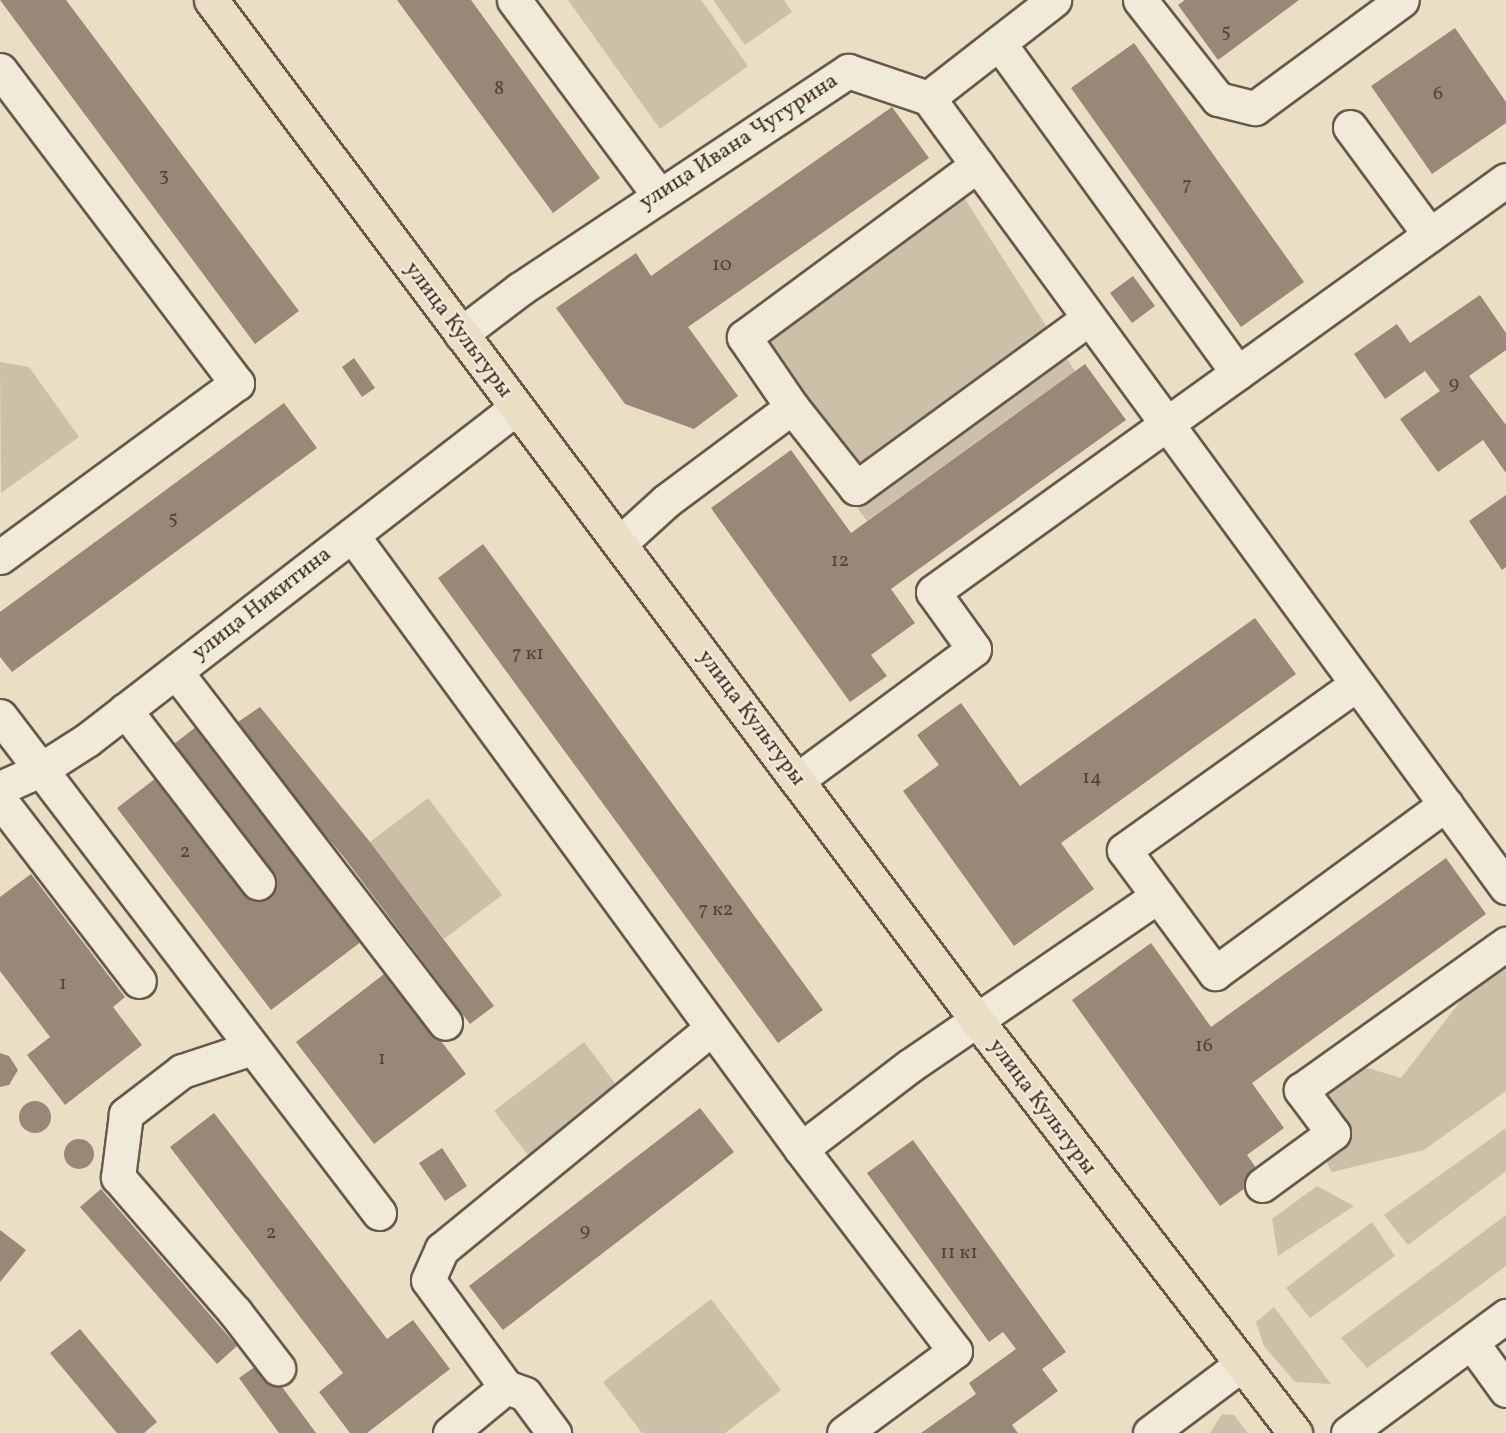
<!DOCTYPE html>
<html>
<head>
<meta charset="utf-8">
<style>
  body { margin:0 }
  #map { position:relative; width:1506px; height:1433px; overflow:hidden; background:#eadec5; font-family:Vollkorn,serif }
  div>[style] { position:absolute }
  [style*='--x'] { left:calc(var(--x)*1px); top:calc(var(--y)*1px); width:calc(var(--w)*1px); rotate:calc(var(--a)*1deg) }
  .green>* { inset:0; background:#cdc0a9 }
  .building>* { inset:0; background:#978877 }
  .round { border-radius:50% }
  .roads { filter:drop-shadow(2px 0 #69584b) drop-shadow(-2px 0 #69584b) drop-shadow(0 2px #69584b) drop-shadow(0 -2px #69584b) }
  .minor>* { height:33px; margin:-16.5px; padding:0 16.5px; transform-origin:16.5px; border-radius:16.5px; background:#f1ead9 }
  .major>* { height:33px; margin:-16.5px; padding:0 16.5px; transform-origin:16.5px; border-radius:16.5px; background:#eadec5 }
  span { translate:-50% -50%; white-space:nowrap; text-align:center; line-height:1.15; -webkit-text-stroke:4.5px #f1ead9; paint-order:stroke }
  .number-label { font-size:20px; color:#544237 }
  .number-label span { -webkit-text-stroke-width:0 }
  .street-label { font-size:22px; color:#3e2b22 }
</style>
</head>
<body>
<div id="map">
  <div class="green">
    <div style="clip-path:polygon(568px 0,701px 0,748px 66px,660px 129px)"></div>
    <div style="clip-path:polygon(713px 0,784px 0,792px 12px,745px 45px)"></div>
    <div style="clip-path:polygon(954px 182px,1075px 371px,867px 521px,733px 341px)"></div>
    <div style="clip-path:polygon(0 362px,29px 367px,79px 437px,1px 493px)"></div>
    <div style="clip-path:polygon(428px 798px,502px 895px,444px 939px,370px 842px)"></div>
    <div style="clip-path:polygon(1506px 953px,1506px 1091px,1424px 1150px,1332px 1172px,1296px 1111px,1355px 1064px,1401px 1078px,1490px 963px)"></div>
    <div style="clip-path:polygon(584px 1042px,617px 1086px,528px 1155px,494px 1111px)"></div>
    <div style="clip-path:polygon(1506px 1128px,1506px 1171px,1408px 1245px,1384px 1215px)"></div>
    <div style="clip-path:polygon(1317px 1186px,1354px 1206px,1278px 1256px,1272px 1219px)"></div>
    <div style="clip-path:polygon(1506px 1215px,1506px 1266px,1367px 1368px,1341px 1338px)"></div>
    <div style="clip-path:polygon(1372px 1222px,1395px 1256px,1310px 1318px,1286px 1288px)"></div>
    <div style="clip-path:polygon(711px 1299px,781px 1390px,725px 1433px,642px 1433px,603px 1382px)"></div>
    <div style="clip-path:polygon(1274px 1307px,1331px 1384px,1295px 1382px,1264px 1346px,1256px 1322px)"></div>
    <div style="clip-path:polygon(1222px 1414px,1234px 1415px,1248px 1433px,1210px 1433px)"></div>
  </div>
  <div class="building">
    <div style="clip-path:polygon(0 0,66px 0,299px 311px,255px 344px)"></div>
    <div style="clip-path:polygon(397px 0,471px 0,600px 178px,553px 213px)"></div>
    <div style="clip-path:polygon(1185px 0,1299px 0,1218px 60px,1178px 5px)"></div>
    <div style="clip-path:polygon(1455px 28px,1506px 102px,1506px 123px,1432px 174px,1371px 86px)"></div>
    <div style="clip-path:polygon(1134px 43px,1304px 282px,1241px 327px,1071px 88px)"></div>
    <div style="clip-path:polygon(892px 107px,929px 158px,688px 327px,738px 396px,694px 429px,625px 404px,556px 308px,636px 253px,651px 276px)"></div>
    <div style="clip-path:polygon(1133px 276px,1155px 306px,1132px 323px,1110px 293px)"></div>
    <div style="clip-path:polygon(1480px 295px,1506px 333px,1506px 350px,1469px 376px,1506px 425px,1506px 473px,1483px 440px,1438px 472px,1400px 419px,1440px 391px,1425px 371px,1385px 399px,1354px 354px,1397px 324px,1410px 343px)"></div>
    <div style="clip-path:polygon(354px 358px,375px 388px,362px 397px,342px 367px)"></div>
    <div style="clip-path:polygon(1085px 364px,1126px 420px,891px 589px,915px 623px,871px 655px,887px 676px,850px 702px,711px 508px,791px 450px,851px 533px)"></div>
    <div style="clip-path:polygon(284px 403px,317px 448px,12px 672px,0 657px,0 612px)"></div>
    <div style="clip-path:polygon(1506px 495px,1506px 567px,1502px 570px,1469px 521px)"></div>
    <div style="clip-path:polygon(483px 544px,823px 1010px,778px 1043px,438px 578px)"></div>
    <div style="clip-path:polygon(1255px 618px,1296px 674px,1061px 843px,1094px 889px,1014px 946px,903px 791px,939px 765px,917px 735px,961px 703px,1020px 786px)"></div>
    <div style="clip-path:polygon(260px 707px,370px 842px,494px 1006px,470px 1024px,343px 856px,232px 726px)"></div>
    <div style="clip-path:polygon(201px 723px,366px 938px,271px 1010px,117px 808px,160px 775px,169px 748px)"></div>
    <div style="clip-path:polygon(1446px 858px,1486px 914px,1252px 1083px,1284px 1128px,1247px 1155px,1262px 1176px,1220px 1206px,1072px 1000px,1151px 943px,1211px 1027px)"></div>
    <div style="clip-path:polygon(31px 874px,125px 997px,113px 1007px,142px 1045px,65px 1105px,27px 1055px,50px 1037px,0 971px,0 897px)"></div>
    <div style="clip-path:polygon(388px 971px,466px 1074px,374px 1144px,296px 1042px)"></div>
    <div style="clip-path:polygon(0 1053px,9px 1056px,18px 1070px,9px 1085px,0 1087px)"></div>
    <div class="round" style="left:19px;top:1101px;width:32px;height:32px"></div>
    <div style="clip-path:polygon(700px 1108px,734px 1152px,503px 1330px,469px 1286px)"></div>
    <div style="clip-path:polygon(214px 1113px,387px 1339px,413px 1320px,450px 1369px,367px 1433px,350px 1433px,319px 1392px,343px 1373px,170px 1147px)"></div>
    <div class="round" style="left:64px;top:1139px;width:30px;height:30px"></div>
    <div style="clip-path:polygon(913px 1140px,1066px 1352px,1042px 1369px,1058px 1391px,1012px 1425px,1018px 1433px,921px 1433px,976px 1394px,969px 1383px,1016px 1349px,1003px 1332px,989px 1342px,867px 1173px)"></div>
    <div style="clip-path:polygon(442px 1148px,467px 1186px,445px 1201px,419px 1163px)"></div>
    <div style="clip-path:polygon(101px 1189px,237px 1346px,217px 1364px,80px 1207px)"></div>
    <div style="clip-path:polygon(0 1230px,26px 1250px,0 1282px)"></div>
    <div style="clip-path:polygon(80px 1329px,157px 1422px,144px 1433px,117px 1433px,50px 1353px)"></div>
    <div style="clip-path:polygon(263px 1361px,316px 1433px,279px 1433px,239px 1378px)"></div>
  </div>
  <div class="roads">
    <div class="minor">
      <div style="--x:514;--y:0;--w:243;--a:53.4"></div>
      <div style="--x:1140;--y:0;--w:126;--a:51.8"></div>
      <div style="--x:1218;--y:99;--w:38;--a:14"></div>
      <div style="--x:1255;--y:108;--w:182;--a:-36.3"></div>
      <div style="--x:999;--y:43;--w:407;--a:54.1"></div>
      <div style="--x:0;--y:70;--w:393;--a:52.9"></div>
      <div style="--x:237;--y:383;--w:294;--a:143.7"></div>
      <div style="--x:1350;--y:127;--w:134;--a:53.5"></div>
      <div style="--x:1506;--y:180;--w:418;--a:144.3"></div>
      <div style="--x:1167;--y:424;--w:574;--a:53.79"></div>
      <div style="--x:461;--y:334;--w:74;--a:-37.3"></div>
      <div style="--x:520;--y:289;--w:394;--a:-33.6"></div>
      <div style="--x:848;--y:71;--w:84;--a:18.6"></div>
      <div style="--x:928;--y:98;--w:160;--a:-37.9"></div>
      <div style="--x:792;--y:407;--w:103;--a:51.7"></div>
      <div style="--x:856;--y:488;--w:288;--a:-36.1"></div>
      <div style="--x:352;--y:535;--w:761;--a:53.82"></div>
      <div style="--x:801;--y:1149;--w:254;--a:52.7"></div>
      <div style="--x:955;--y:1351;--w:138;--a:143.5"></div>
      <div style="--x:620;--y:543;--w:62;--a:-42.4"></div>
      <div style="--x:666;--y:501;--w:157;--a:-36.7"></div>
      <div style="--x:792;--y:407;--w:85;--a:-124.4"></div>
      <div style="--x:744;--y:337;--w:290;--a:-36.4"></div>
      <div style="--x:176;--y:672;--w:442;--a:52.5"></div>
      <div style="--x:125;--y:710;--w:218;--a:52.4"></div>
      <div style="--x:0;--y:716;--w:625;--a:52.67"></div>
      <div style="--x:797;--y:780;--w:220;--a:-36.5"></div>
      <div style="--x:974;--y:649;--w:70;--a:-125.7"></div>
      <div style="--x:933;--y:592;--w:288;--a:-35.7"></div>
      <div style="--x:1167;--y:424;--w:404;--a:-126.2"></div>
      <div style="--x:0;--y:788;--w:44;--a:-24.2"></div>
      <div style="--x:40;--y:770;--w:56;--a:-32.6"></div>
      <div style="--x:87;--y:740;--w:542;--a:-37.74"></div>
      <div style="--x:0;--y:800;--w:228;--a:52.5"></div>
      <div style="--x:1158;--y:896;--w:96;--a:53.5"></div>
      <div style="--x:1215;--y:973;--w:286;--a:-36.2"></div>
      <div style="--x:252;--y:1048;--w:74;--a:161.8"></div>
      <div style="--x:182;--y:1071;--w:71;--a:142.5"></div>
      <div style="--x:126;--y:1114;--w:64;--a:97.2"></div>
      <div style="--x:118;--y:1177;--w:179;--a:49.1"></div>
      <div style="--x:235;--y:1312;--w:71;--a:52.5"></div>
      <div style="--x:801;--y:1149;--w:138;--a:-37.4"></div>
      <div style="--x:911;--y:1065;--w:299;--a:-34.4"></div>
      <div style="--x:1158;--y:896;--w:57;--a:-126.5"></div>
      <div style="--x:1124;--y:850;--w:286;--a:-35.5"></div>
      <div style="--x:1262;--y:1185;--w:88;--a:-36.2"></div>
      <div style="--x:1333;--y:1133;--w:54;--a:-126.7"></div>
      <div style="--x:1301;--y:1090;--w:252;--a:-35.5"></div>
      <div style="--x:1472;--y:1343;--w:58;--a:54.1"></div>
      <div style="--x:506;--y:1387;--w:132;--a:-126.1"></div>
      <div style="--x:428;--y:1280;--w:34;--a:-66"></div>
      <div style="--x:442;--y:1249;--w:349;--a:-39.3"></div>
      <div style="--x:450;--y:1433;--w:72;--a:-39.4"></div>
      <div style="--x:506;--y:1387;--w:20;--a:20"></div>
      <div style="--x:525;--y:1394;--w:49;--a:53.4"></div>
      <div style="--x:1150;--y:1433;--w:115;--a:-36.9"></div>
      <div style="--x:1348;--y:1433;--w:197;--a:-36.5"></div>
    </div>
    <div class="major">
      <div style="--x:211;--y:0;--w:1274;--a:53.1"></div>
      <div style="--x:976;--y:1019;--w:523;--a:52.38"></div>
    </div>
  </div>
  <div class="number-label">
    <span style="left:1226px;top:32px">5</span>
    <span style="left:499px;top:89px">8</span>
    <span style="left:1438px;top:94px">6</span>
    <span style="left:164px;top:176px">3</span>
    <span style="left:1187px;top:185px">7</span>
    <span style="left:722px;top:265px">10</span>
    <span style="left:1454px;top:384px">9</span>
    <span style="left:173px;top:519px">5</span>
    <span style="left:840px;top:561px">12</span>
    <span style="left:528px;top:654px">7 к1</span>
    <span style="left:1092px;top:778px">14</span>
    <span style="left:185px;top:852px">2</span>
    <span style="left:716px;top:910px">7 к2</span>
    <span style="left:63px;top:984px">1</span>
    <span style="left:1204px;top:1046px">16</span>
    <span style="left:382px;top:1059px">1</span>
    <span style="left:585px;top:1231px">9</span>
    <span style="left:271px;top:1233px">2</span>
    <span style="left:959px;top:1253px">11 к1</span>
  </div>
  <div class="street-label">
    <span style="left:739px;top:142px;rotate:-33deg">улица Ивана Чугурина</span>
    <span style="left:458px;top:330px;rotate:53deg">улица Культуры</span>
    <span style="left:262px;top:604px;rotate:-38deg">улица Никитина</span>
    <span style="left:751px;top:718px;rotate:53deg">улица Культуры</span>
    <span style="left:1042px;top:1107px;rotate:53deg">улица Культуры</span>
  </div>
</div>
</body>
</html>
